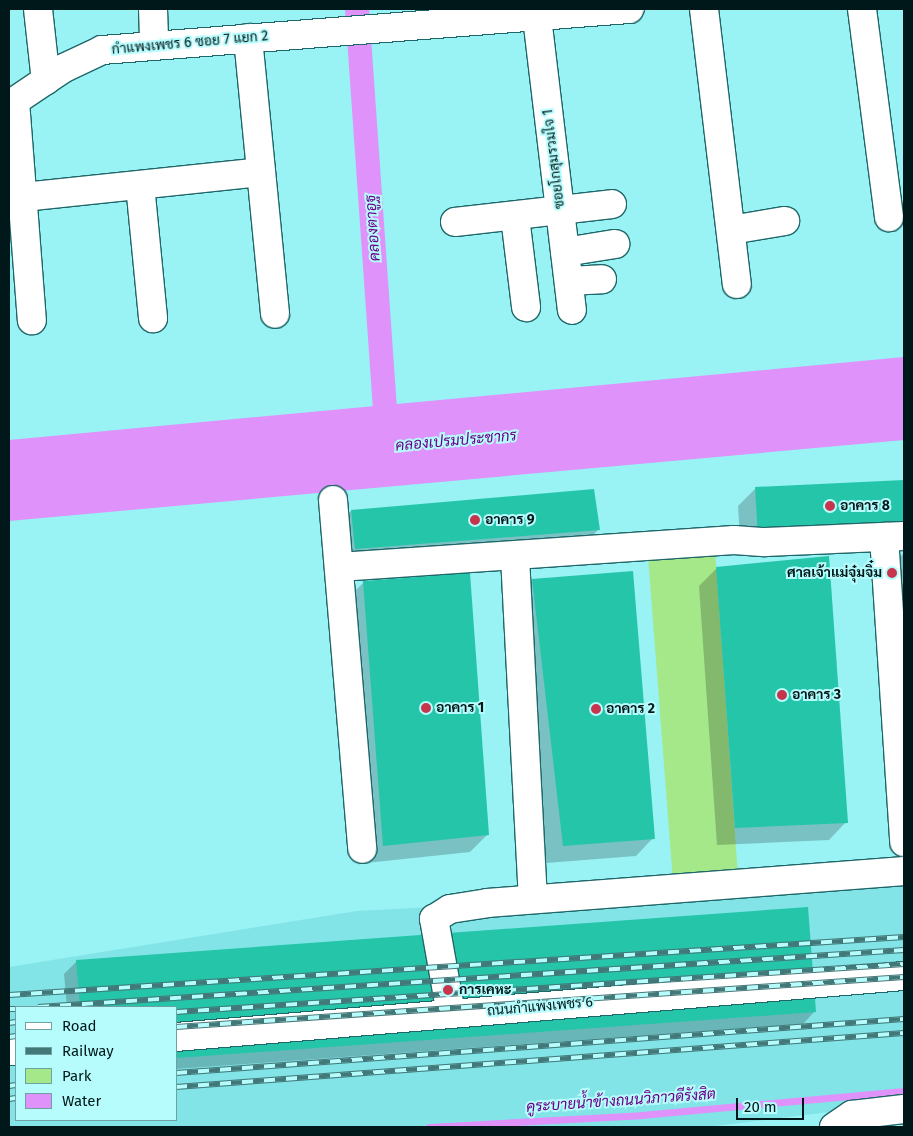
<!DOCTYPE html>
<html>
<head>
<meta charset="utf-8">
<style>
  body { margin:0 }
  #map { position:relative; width:913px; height:1136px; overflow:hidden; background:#99f2f4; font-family:"Fira Sans",Sarabun,sans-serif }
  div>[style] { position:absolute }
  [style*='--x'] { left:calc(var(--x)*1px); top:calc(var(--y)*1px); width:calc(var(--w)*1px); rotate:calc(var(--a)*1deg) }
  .built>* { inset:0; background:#82e4e6 }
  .green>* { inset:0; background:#a4e889 }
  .water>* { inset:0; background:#df92fa }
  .shadow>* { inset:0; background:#0003 }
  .stream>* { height:7px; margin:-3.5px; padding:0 3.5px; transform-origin:3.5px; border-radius:3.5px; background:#df92fa }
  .canal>* { height:24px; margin:-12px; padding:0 12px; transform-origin:12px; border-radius:12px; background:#df92fa }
  .building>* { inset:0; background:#25c5aa }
  .roads { filter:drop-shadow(1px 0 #1f6668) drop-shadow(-1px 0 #1f6668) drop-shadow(0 1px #1f6668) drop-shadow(0 -1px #1f6668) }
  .minor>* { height:28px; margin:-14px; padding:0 14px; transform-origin:14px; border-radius:14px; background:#fff }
  .major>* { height:28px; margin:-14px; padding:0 14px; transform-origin:14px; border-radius:14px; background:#fff }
  .rail>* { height:5.5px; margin-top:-2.75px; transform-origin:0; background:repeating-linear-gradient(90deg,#b7fcfd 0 11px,#437879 0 22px); box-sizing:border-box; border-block:1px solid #437879 }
  .dots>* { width:14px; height:14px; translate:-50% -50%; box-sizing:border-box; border:2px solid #b7fcfd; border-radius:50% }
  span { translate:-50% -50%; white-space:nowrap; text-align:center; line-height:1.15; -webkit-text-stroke:4px #b7fcfd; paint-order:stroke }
  .street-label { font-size:14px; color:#001819 }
  .poi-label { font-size:14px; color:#001819; font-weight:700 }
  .left { translate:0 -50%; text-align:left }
  .right { translate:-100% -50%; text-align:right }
  .water-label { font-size:15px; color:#6d0088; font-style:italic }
  .frame { position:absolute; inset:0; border:10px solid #001819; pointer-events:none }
  .legend { position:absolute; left:15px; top:1006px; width:162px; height:115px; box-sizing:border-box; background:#b7fcfd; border:1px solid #6ea1a2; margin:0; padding:6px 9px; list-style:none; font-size:15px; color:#001819 }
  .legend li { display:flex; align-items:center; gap:10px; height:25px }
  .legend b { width:25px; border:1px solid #6ea1a2 }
  .scale { position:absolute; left:736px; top:1098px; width:68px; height:22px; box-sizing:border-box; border:2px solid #001819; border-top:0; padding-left:6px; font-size:15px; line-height:18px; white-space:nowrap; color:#001819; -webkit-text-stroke:4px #b7fcfd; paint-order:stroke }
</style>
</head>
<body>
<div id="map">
  <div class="built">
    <div style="clip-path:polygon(evenodd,904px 882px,904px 1103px,707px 1127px,9px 1127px,9px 967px,357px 911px,904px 882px,16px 1007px,176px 1007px,176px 1120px,16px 1120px,16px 1007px)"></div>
  </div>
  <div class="green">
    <div style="clip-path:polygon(715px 550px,738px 876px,673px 882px,648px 556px)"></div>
  </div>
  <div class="water">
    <div style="clip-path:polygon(904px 357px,904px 440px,9px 521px,9px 440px)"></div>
  </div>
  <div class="shadow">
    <div style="clip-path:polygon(904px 481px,904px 541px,741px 555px,738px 506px,756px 488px)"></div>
    <div style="clip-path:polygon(351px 511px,598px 530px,581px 547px,338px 566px,334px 529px)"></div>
    <div style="clip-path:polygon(904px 553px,904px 718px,894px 563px)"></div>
    <div style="clip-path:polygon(717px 568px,846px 822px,829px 840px,717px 845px,699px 586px)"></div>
    <div style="clip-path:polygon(532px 580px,653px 838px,636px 856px,546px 863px,515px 598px)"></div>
    <div style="clip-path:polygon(364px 582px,488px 834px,470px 852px,366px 863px,346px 600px)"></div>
    <div style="clip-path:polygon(77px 961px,815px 1011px,803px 1024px,176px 1069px,176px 1007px,67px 1007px,64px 974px)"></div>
  </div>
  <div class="stream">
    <div style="--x:429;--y:1127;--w:212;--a:-3.2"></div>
    <div style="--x:641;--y:1115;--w:264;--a:-5.2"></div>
  </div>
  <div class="canal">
    <div style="--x:357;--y:9;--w:428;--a:86"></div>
  </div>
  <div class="building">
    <div style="clip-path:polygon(904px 480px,904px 525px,758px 538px,755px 487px)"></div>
    <div style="clip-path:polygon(594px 489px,600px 530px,355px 549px,351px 510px)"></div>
    <div style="clip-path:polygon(829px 556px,848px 823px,735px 828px,716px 567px)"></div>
    <div style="clip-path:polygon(633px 571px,655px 839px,563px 846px,532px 579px)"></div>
    <div style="clip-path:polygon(470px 573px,489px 835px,383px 846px,363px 581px)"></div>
    <div style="clip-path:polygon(808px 907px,816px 1012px,176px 1058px,176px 1007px,80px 1007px,76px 960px)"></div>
  </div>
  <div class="roads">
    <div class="minor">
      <div style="--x:38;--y:9;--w:72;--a:83.7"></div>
      <div style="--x:153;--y:9;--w:37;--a:88"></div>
      <div style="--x:536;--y:9;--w:303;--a:83.2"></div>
      <div style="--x:704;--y:9;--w:277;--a:83.2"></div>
      <div style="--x:862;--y:9;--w:210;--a:82.6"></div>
      <div style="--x:248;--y:38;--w:277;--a:84.4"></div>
      <div style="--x:15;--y:101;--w:220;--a:85.6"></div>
      <div style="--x:9;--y:105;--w:66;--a:-33.9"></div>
      <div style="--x:64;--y:68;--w:42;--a:-25.3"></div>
      <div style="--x:102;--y:50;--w:529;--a:-4.45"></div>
      <div style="--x:140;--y:185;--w:134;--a:84.4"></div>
      <div style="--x:23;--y:197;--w:239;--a:-6"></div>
      <div style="--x:515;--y:217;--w:91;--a:83"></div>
      <div style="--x:455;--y:222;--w:158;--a:-6.5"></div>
      <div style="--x:731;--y:230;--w:55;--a:-9.5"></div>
      <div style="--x:565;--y:252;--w:51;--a:-9.1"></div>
      <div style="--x:569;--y:281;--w:33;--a:-3"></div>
      <div style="--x:333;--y:500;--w:350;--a:85.2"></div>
      <div style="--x:884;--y:537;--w:306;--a:86.2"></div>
      <div style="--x:515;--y:557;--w:342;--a:87"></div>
      <div style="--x:339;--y:567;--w:396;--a:-3.9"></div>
      <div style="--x:734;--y:540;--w:31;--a:4"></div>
      <div style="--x:765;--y:542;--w:139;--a:-2.5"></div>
      <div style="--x:451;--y:1014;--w:97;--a:-100.1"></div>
      <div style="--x:434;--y:919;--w:19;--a:-32"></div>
      <div style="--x:450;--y:909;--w:38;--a:-9"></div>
      <div style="--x:488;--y:903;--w:417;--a:-4.4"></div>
    </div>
    <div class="major">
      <div style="--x:176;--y:1037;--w:731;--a:-4.79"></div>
      <div style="--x:9;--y:1051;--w:7;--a:0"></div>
      <div style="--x:834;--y:1127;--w:22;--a:-34"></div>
      <div style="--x:852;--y:1115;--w:52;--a:-6.6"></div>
    </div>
  </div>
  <div class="rail">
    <div style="--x:9;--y:995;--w:897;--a:-3.71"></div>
    <div style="--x:38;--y:1007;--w:868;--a:-3.77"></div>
    <div style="--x:9;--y:1009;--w:7;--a:0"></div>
    <div style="--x:176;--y:1012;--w:730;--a:-3.77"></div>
    <div style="--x:9;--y:1023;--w:7;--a:-8"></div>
    <div style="--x:176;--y:1027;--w:730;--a:-3.93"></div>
    <div style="--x:9;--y:1037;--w:7;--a:-8"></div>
    <div style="--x:176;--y:1073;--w:730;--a:-4.24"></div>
    <div style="--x:9;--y:1086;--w:7;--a:-8"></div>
    <div style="--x:176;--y:1087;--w:730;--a:-4.24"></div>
    <div style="--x:9;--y:1099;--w:7;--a:-8"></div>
  </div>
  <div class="dots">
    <div style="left:830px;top:506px;background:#c6354b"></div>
    <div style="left:475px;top:520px;background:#c6354b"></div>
    <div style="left:892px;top:573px;background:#c6354b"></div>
    <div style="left:782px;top:695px;background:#c6354b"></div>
    <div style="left:426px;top:708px;background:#c6354b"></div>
    <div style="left:596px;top:709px;background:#c6354b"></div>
    <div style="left:448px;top:990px;background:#c6354b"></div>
  </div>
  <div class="street-label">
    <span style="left:190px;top:43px;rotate:-5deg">กำแพงเพชร 6 ซอย 7 แยก 2</span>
    <span style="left:554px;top:159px;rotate:-97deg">ซอยโกสุมรวมใจ 1</span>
    <span style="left:540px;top:1007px;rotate:-5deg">ถนนกำแพงเพชร 6</span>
  </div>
  <div class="poi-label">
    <span class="left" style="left:840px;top:506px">อาคาร 8</span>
    <span class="left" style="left:485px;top:520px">อาคาร 9</span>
    <span class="right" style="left:882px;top:573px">ศาลเจ้าแม่จุ๋มจิ๋ม</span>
    <span class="left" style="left:792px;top:695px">อาคาร 3</span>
    <span class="left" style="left:436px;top:708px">อาคาร 1</span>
    <span class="left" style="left:606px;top:709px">อาคาร 2</span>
    <span class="left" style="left:459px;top:990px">การเคหะ</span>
  </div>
  <div class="water-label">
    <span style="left:373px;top:228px;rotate:-94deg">คลองตาอูฐ</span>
    <span style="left:456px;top:441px;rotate:-5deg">คลองเปรมประชากร</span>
    <span style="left:621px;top:1101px;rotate:-4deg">คูระบายน้ำข้างถนนวิภาวดีรังสิต</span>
  </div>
  <div class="frame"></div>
  <ul class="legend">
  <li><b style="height:6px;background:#fff"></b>Road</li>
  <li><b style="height:6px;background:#437879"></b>Railway</li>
  <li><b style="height:14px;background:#a4e889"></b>Park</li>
  <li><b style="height:14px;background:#df92fa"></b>Water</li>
  </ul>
  <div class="scale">20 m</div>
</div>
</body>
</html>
